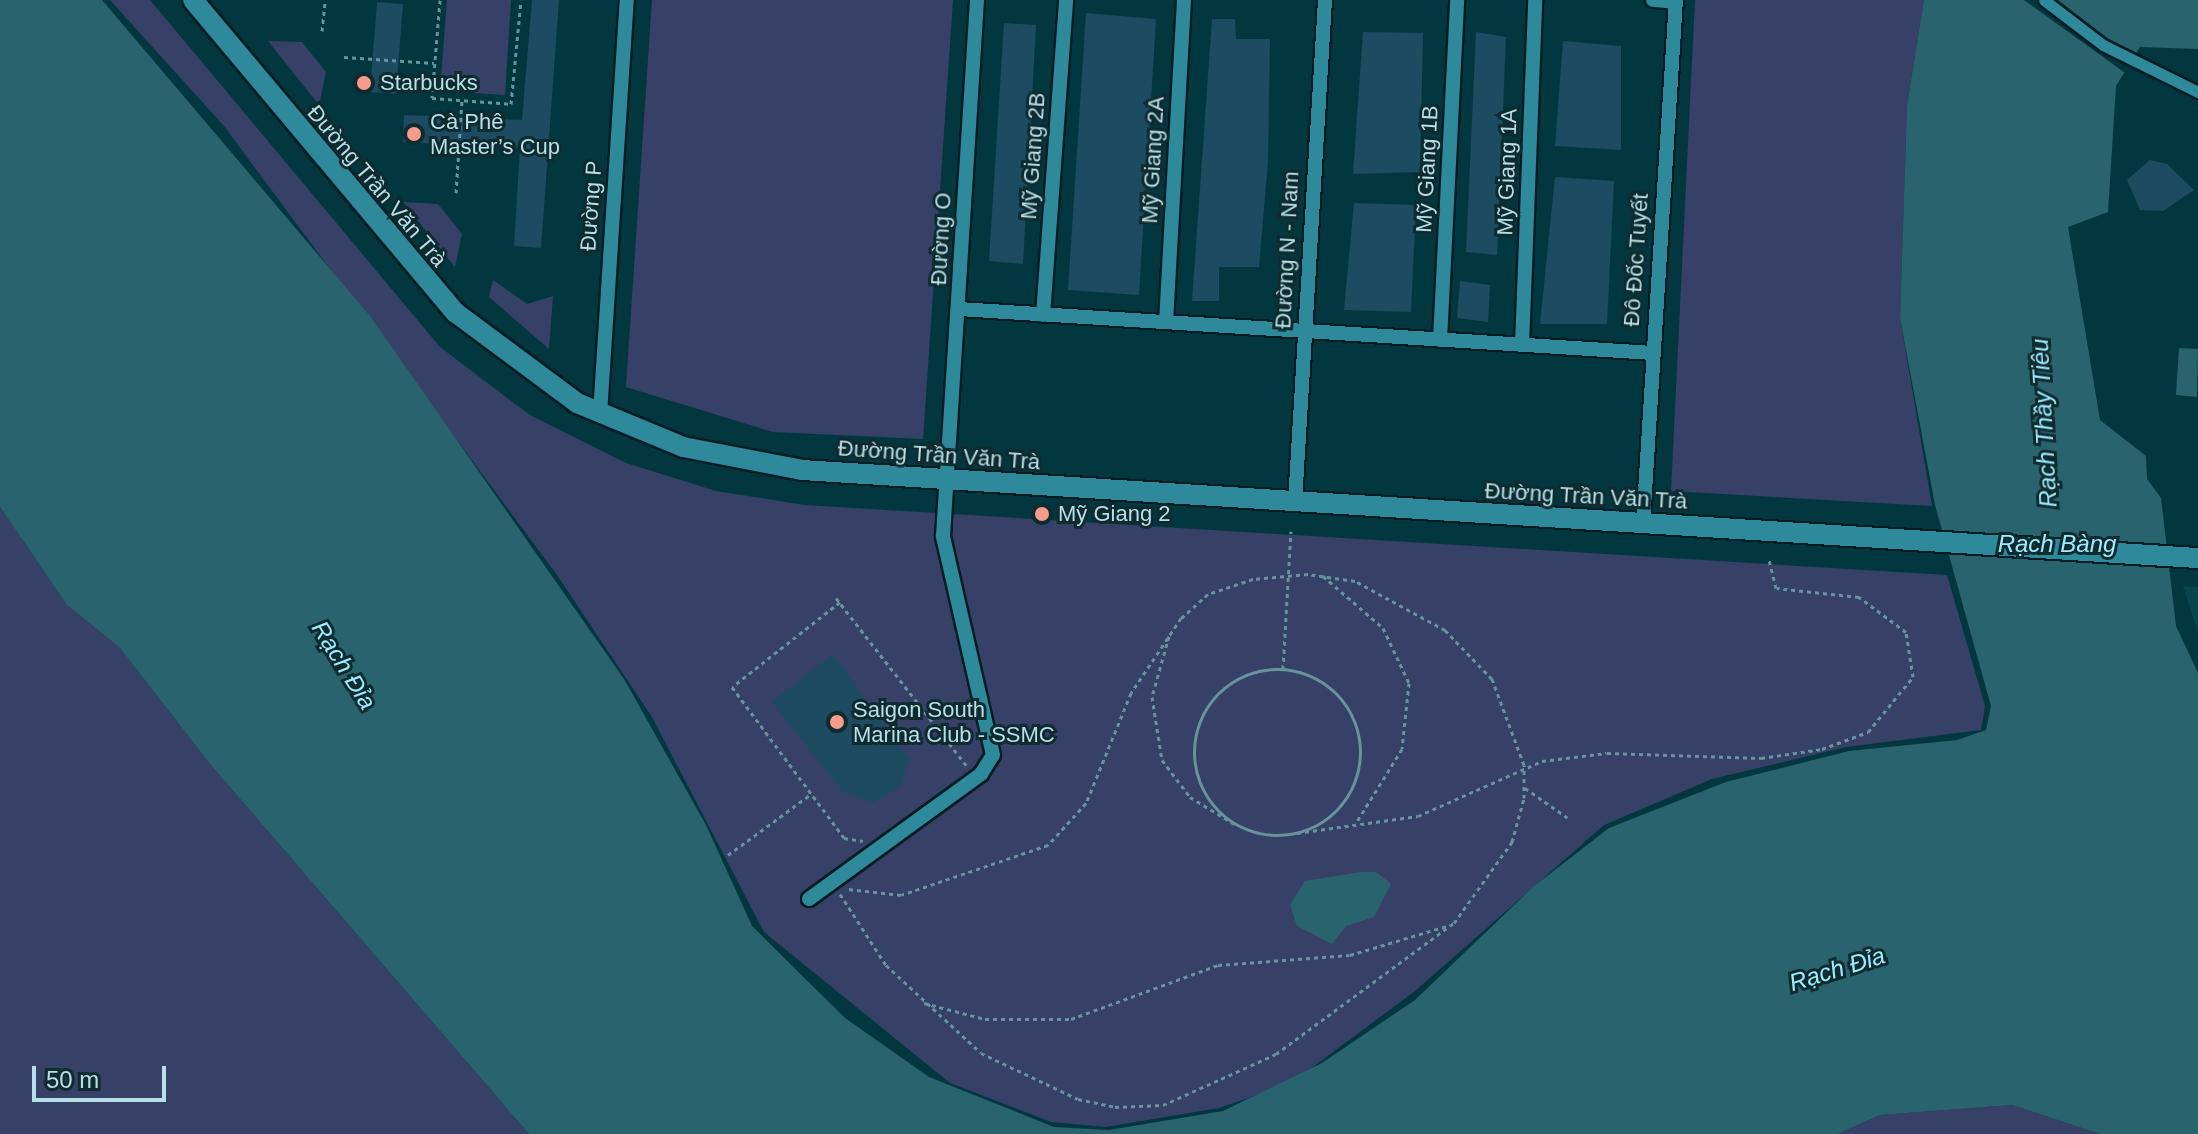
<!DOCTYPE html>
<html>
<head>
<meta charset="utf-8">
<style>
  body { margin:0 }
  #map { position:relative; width:2198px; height:1134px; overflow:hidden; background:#033740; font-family:Helvetica,sans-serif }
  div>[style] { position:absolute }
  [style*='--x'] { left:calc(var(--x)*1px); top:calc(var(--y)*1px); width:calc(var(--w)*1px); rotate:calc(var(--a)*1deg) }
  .built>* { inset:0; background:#09454f }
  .green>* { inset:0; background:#374168 }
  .water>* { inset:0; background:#29636e }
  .pier>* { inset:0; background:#033740 }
  .building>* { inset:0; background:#1d4b61 }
  .path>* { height:3px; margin-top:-1.5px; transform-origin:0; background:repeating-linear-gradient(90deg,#66939c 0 4px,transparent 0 8px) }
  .path>.ring { margin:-1.5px; padding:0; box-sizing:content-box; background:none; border:3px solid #66939c; border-radius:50% }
  .roads { filter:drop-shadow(2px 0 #011c22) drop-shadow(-2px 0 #011c22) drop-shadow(0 2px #011c22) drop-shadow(0 -2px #011c22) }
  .pedestrian>* { height:11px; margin:-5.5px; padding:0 5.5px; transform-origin:5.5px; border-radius:5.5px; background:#2e899a }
  .minor>* { height:14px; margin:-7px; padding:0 7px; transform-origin:7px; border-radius:7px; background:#2e899a }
  .secondary>* { height:20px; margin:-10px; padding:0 10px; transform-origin:10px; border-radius:10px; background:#2e899a }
  .dots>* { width:22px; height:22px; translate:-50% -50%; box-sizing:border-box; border:4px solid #0f2b30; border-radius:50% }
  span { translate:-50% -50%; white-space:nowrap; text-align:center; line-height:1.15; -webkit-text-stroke:6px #0f2b30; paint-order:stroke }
  .poi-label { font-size:22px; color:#b7dfe8 }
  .left { translate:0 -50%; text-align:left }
  .street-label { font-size:22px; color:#b7dfe8 }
  .water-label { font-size:24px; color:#9decfd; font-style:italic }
  .scale { position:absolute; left:32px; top:1066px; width:134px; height:36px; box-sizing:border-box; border:4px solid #b7dfe8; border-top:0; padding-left:10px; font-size:24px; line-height:28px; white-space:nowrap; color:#b7dfe8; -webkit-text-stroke:6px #0f2b30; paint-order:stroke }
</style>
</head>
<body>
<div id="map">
  <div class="built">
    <div style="clip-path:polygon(2183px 586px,2198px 587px,2198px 632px)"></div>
  </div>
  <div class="green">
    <div style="clip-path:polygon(110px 0,150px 0,440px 347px,530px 415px,626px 463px,716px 491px,805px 505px,1947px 575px,1985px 706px,1981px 730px,1846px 747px,1712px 779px,1604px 825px,1415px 991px,1290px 1084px,1219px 1108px,1106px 1127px,1051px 1122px,950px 1083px,764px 932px,652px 717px,557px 575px,224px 126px)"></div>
    <div style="clip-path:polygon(447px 0,511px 0,505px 95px,440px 91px)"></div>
    <div style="clip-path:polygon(652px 0,953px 0,923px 439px,773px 432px,626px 387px)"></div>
    <div style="clip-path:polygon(1695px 0,1924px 0,1907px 105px,1900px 318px,1932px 506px,1671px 491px)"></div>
    <div style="clip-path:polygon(268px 41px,302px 42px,326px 72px,319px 105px)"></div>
    <div style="clip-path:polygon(403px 202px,438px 204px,462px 234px,455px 267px)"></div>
    <div style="clip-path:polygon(493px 280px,527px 304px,553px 296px,549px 349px,489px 297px)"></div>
    <div style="clip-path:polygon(0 507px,67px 605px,120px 648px,210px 764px,529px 1134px,0 1134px)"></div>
    <div style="clip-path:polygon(2012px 1105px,2100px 1134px,1838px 1134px,1880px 1115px)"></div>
  </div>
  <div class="water">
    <div style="clip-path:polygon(0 0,102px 0,370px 316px,624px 679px,706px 825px,752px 926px,845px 1018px,929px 1077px,1054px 1127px,1109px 1130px,1223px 1111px,1322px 1063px,1415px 1000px,1533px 887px,1609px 828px,1726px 782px,1849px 751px,1957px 740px,1986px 730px,1991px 706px,1935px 505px,1900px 318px,1907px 105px,1924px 0,2198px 0,2198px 49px,2140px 47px,2116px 86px,2108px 212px,2068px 227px,2100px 420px,2146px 456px,2147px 479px,2161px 498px,2176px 626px,2198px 673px,2198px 1134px,2100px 1134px,2012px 1105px,1880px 1115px,1838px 1134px,529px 1134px,210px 764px,120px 648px,67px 605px,0 507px)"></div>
    <div style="clip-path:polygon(2179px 348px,2198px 349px,2197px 397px,2176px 395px)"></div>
    <div style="clip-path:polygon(1361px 872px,1376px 872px,1391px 884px,1374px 917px,1346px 926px,1332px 944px,1297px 926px,1290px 905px,1305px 881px)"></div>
  </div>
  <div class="pier">
    <div style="clip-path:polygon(2024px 0,2049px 0,2137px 58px,2128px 75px)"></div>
  </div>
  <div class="building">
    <div style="clip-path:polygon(532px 0,559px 0,541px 248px,514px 246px,520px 148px,403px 142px,404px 115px,522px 120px)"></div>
    <div style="clip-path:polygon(377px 2px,403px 4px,396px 94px,370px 92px)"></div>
    <div style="clip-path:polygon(1086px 13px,1156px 19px,1139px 295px,1068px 290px)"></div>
    <div style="clip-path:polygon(1212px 19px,1235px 19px,1236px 39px,1270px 39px,1268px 161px,1259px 267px,1219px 267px,1219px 301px,1192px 301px)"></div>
    <div style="clip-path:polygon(1004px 23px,1036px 25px,1023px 264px,989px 261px)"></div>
    <div style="clip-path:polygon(1363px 32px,1423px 33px,1420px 172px,1353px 174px)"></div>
    <div style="clip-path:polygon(1476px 32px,1506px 37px,1497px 255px,1466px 252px)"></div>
    <div style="clip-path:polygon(1563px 41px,1621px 46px,1621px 150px,1555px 146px)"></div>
    <div style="clip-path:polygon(2150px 160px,2167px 164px,2194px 190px,2163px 211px,2140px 210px,2127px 180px)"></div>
    <div style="clip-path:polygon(1555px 177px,1614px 181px,1607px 324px,1540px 324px)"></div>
    <div style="clip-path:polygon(1354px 203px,1416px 205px,1411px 312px,1344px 310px)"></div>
    <div style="clip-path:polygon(1460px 281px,1490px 285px,1488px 322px,1457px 318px)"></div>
    <div style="clip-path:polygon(833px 654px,909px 759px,900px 787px,873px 803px,843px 792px,772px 702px)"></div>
  </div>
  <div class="path">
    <div style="--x:440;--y:0;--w:98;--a:94.7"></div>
    <div style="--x:432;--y:98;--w:79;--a:4.3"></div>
    <div style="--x:511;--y:104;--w:104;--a:-84.5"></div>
    <div style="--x:322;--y:31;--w:31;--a:-84"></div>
    <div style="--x:344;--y:57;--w:90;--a:3.8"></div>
    <div style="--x:456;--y:193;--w:92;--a:-86.3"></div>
    <div style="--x:1323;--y:576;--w:79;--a:40.9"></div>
    <div style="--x:1383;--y:628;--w:61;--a:64.7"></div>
    <div style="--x:1409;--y:683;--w:66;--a:96.1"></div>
    <div style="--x:1402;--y:749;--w:87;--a:121.9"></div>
    <div style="--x:836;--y:598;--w:212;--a:52.1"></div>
    <div style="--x:840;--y:602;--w:137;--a:141.8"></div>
    <div style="--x:732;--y:687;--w:188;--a:53.4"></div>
    <div style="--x:844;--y:838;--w:19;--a:9"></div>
    <div style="--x:1169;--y:636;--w:63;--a:105.6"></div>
    <div style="--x:1152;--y:697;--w:64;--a:81"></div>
    <div style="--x:1162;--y:760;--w:46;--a:52.9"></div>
    <div style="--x:1190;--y:797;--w:54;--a:31.3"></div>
    <div style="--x:1283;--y:669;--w:138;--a:-86.7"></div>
    <div class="ring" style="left:1194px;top:669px;width:163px;height:163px"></div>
    <div style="--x:1525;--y:788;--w:52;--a:34.9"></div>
    <div style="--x:1297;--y:833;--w:122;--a:-8"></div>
    <div style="--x:1418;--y:816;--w:136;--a:-23.9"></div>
    <div style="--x:1542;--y:761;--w:65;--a:-7"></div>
    <div style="--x:1607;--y:753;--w:154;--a:1.9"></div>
    <div style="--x:1761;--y:758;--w:62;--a:-8.4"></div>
    <div style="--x:1822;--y:749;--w:49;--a:-20.3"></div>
    <div style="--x:1868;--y:732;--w:71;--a:-50.7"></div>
    <div style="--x:1913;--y:677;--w:46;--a:-98.8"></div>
    <div style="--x:1906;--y:632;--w:59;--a:-143.3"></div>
    <div style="--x:1859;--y:597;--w:83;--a:-173.8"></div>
    <div style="--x:1776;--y:588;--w:29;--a:-104"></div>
    <div style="--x:728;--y:855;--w:103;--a:-36.3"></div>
    <div style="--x:840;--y:894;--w:85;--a:57.1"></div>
    <div style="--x:886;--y:965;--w:129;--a:42.8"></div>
    <div style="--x:981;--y:1053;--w:107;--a:25.4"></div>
    <div style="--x:1078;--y:1099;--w:38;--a:12"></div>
    <div style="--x:1115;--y:1107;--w:48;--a:-2.4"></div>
    <div style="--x:1163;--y:1105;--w:124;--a:-24.3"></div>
    <div style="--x:1276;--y:1054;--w:221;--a:-36.4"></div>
    <div style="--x:1454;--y:923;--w:100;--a:-54.4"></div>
    <div style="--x:1512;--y:842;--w:46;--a:-74.7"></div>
    <div style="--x:1524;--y:798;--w:33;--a:-90"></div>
    <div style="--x:1524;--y:765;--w:92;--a:-110.4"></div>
    <div style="--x:1492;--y:679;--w:68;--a:-133.8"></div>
    <div style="--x:1445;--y:630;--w:102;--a:-151.4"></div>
    <div style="--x:1355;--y:581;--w:48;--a:-171.5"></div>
    <div style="--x:1308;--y:574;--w:55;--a:174.8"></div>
    <div style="--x:1253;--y:579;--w:47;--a:161.6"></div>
    <div style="--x:1208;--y:594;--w:36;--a:138"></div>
    <div style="--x:1181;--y:618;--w:90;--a:123.7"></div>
    <div style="--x:1131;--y:693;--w:119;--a:112.2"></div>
    <div style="--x:1086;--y:803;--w:57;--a:132.1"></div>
    <div style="--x:1048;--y:845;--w:155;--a:161.2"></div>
    <div style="--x:901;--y:895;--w:53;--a:-173.5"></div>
    <div style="--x:924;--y:1003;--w:63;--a:14.7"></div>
    <div style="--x:985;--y:1019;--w:86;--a:0"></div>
    <div style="--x:1071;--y:1019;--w:157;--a:-20.2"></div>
    <div style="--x:1218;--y:965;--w:132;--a:-4.3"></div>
    <div style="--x:1350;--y:955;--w:104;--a:-16.7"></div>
  </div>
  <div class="roads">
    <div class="pedestrian">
      <div style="--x:2044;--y:0;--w:74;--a:37.3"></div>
      <div style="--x:2103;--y:45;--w:106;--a:26.3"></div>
    </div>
    <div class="minor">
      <div style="--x:1653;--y:0;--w:23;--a:5"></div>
      <div style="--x:959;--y:309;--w:694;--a:3.63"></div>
      <div style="--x:1043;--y:315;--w:316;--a:-85.8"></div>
      <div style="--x:1166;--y:322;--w:323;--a:-86.8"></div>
      <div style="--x:1440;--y:340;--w:340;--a:-87.1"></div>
      <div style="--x:1522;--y:345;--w:345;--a:-87.8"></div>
      <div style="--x:600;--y:414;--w:415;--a:-86.3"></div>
      <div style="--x:1295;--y:502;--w:503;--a:-86.58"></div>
      <div style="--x:1643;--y:524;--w:525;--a:-86.4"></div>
      <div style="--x:809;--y:899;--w:213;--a:-36"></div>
      <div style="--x:981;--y:774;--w:22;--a:-58"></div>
      <div style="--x:993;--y:755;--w:225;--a:-102.9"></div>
      <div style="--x:943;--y:536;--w:537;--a:-86.37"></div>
    </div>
    <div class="secondary">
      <div style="--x:193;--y:0;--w:409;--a:50"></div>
      <div style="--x:456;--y:313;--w:151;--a:36.6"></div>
      <div style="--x:577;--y:403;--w:115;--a:22.5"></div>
      <div style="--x:683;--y:447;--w:121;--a:10.9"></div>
      <div style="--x:802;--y:470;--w:1399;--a:3.61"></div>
    </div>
  </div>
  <div class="dots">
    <div style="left:364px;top:83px;background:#f49d8b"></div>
    <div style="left:414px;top:134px;background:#f49d8b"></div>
    <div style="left:1042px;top:514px;background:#f49d8b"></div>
    <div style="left:837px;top:722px;background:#f49d8b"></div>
  </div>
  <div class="poi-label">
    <span class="left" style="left:380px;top:83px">Starbucks</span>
    <span class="left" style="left:430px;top:134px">Cà Phê<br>Master’s Cup</span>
    <span class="left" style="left:1058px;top:514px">Mỹ Giang 2</span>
    <span class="left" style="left:853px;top:722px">Saigon South<br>Marina Club - SSMC</span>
  </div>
  <div class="street-label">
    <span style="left:1033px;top:156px;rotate:-86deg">Mỹ Giang 2B</span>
    <span style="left:1153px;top:160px;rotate:-87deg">Mỹ Giang 2A</span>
    <span style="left:1427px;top:169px;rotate:-87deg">Mỹ Giang 1B</span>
    <span style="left:1507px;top:172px;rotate:-88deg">Mỹ Giang 1A</span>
    <span style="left:377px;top:186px;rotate:50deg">Đường Trần Văn Trà</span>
    <span style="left:591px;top:206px;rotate:-86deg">Đường P</span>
    <span style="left:941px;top:239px;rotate:-87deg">Đường O</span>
    <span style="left:1287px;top:250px;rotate:-87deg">Đường N - Nam</span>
    <span style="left:1636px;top:260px;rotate:-86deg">Đô Đốc Tuyết</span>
    <span style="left:939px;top:455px;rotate:4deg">Đường Trần Văn Trà</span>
    <span style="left:1586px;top:496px;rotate:3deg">Đường Trần Văn Trà</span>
  </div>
  <div class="water-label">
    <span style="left:2044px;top:423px;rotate:-93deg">Rạch Thầy Tiêu</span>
    <span style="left:2057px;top:544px">Rạch Bàng</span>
    <span style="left:344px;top:665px;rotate:58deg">Rạch Đỉa</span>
    <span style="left:1837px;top:969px;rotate:-17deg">Rạch Đỉa</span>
  </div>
  <div class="scale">50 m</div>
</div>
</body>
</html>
